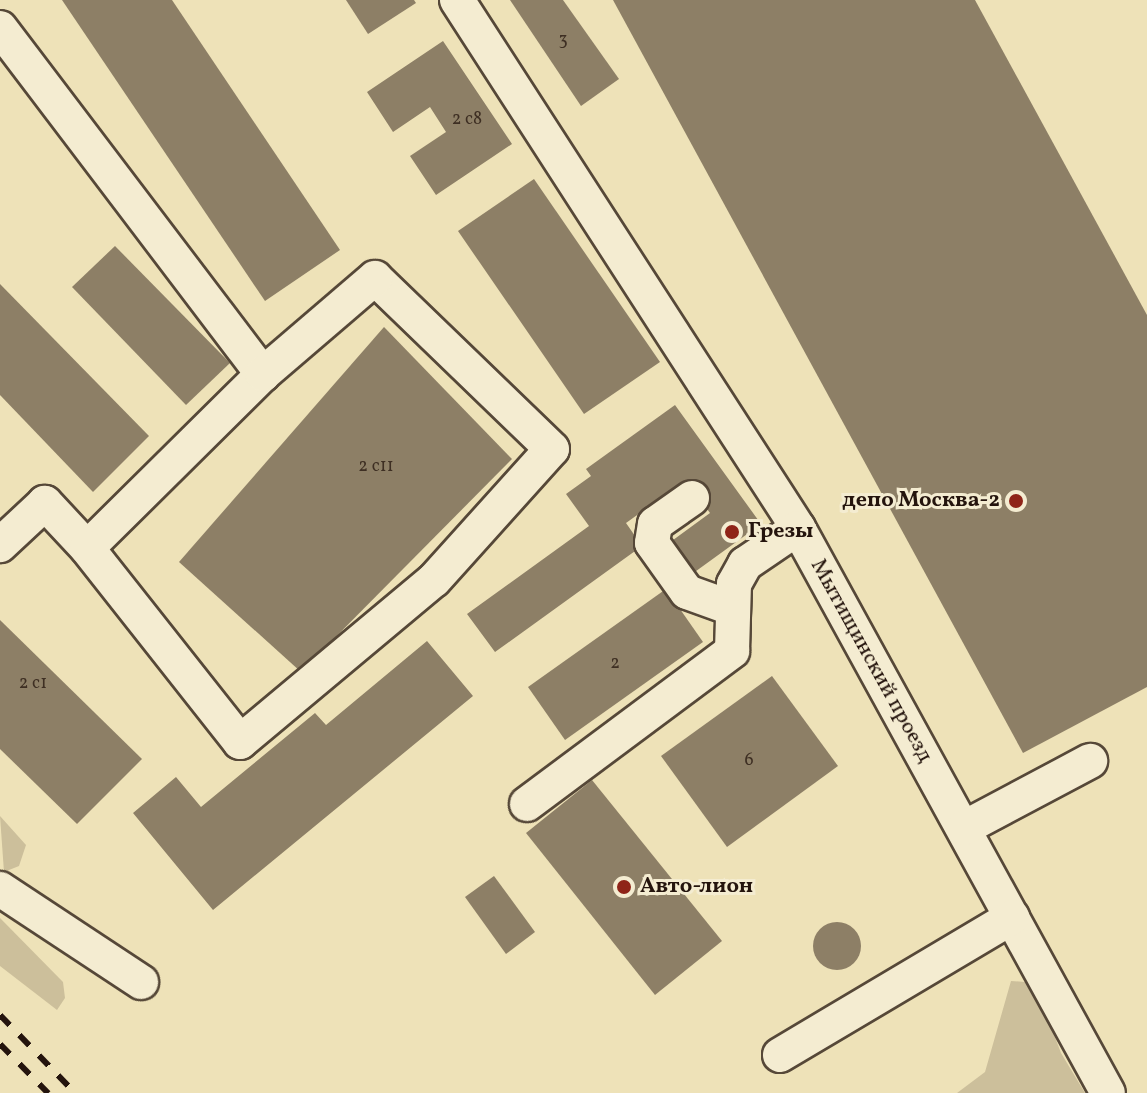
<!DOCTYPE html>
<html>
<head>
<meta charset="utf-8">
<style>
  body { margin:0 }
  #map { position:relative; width:1147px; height:1093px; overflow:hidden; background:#eee2b8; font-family:Vollkorn,serif }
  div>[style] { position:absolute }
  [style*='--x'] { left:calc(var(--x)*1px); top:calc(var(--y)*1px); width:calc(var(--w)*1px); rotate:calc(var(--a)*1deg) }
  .green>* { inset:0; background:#ccbf9b }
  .building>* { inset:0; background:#8d7f66 }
  .round { border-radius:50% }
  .roads { filter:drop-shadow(2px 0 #564838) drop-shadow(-2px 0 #564838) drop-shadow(0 2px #564838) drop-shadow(0 -2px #564838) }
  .minor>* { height:34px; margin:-17px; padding:0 17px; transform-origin:17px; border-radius:17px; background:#f4ecd1 }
  .rail>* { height:6px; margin-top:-3px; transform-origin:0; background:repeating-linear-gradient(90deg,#24140d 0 14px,transparent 0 28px) }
  .dots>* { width:22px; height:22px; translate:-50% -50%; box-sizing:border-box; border:4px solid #f4ecd1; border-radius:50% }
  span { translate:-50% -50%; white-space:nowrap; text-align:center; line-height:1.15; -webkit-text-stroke:6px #f4ecd1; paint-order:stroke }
  .number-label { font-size:18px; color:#3e2f23 }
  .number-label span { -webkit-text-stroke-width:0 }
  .poi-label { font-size:22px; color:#24140d; font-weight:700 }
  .right { translate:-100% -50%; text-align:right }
  .left { translate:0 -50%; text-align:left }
  .street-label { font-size:22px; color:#24140d }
</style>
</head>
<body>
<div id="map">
  <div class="green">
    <div style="clip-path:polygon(0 816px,26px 845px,19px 866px,4px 872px)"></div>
    <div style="clip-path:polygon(0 918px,63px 982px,65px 998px,57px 1010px,0 966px)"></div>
    <div style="clip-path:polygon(1011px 981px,1025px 982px,1044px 1008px,1061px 1053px,1085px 1093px,957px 1093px,985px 1072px)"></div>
  </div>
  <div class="building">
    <div style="clip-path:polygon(62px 0,172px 0,340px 250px,265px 301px)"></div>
    <div style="clip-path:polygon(346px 0,414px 0,416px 3px,368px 34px)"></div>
    <div style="clip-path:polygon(510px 0,563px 0,619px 79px,581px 106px)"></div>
    <div style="clip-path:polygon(613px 0,975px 0,1147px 315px,1147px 687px,1023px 753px)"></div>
    <div style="clip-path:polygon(443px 41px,512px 144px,436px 195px,410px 156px,446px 132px,430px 107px,393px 132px,367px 92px)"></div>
    <div style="clip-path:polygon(534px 179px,660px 362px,584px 414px,458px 231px)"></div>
    <div style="clip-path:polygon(115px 246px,230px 363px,186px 405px,72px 287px)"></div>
    <div style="clip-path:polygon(0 284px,149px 436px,93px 492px,0 395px)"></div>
    <div style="clip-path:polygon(384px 327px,512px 459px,301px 672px,179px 562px)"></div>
    <div style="clip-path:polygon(675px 405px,761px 524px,692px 574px,669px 543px,710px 513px,686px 480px,626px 523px,642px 546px,495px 652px,467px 614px,589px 526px,566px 494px,591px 476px,586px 469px)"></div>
    <div style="clip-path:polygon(666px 589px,703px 642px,565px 740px,528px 687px)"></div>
    <div style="clip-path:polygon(0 620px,142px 759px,77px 824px,0 749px)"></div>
    <div style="clip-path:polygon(427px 641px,473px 696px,213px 910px,133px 813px,176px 777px,201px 807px,315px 713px,326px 725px)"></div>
    <div style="clip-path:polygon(772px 676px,838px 766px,727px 847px,661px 756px)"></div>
    <div style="clip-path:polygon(592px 780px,722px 941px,655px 995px,526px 833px)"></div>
    <div style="clip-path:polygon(494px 876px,535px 932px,506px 954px,465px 897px)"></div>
    <div class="round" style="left:813px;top:922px;width:48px;height:48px"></div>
  </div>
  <div class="roads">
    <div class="minor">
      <div style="--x:457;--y:0;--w:629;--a:57.14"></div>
      <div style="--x:798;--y:528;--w:644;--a:61.25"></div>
      <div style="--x:0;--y:28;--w:435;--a:52.8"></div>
      <div style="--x:263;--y:374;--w:247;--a:135.3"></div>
      <div style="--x:87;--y:548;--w:62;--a:-133"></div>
      <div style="--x:45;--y:503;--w:62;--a:137"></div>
      <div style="--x:692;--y:498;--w:45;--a:144.9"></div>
      <div style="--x:655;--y:524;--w:19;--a:99"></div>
      <div style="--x:652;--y:543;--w:60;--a:54.5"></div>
      <div style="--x:687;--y:592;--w:45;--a:19.7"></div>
      <div style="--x:87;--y:548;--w:247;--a:51.7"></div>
      <div style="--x:240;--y:742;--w:253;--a:-39.9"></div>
      <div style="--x:434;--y:580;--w:176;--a:-48"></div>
      <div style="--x:552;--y:449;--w:246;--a:-136"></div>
      <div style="--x:375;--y:278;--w:148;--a:139.4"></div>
      <div style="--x:527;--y:804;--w:256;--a:-36.7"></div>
      <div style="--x:732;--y:651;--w:67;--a:-88.3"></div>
      <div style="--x:734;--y:584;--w:23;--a:-61"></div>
      <div style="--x:745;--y:564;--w:64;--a:-34.2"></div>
      <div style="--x:964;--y:828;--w:143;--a:-28"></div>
      <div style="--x:0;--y:889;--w:169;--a:33.4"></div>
      <div style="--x:780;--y:1055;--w:270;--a:-30.7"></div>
    </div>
  </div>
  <div class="rail">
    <div style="--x:0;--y:1015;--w:108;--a:46.1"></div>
    <div style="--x:0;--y:1044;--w:69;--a:45.6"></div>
  </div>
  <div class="dots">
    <div style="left:1016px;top:501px;background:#8f2418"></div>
    <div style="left:732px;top:532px;background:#8f2418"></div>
    <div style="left:624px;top:887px;background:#8f2418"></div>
  </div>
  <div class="number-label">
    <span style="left:563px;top:41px">3</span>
    <span style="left:467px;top:120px">2 с8</span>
    <span style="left:376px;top:467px">2 с11</span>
    <span style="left:615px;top:664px">2</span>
    <span style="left:33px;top:684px">2 с1</span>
    <span style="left:749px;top:761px">6</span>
  </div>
  <div class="poi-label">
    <span class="right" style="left:1000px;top:501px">депо Москва-2</span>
    <span class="left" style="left:748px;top:532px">Грезы</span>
    <span class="left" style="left:640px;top:887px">Авто-лион</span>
  </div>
  <div class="street-label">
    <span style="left:871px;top:661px;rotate:61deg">Мытищинский проезд</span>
  </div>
</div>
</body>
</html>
